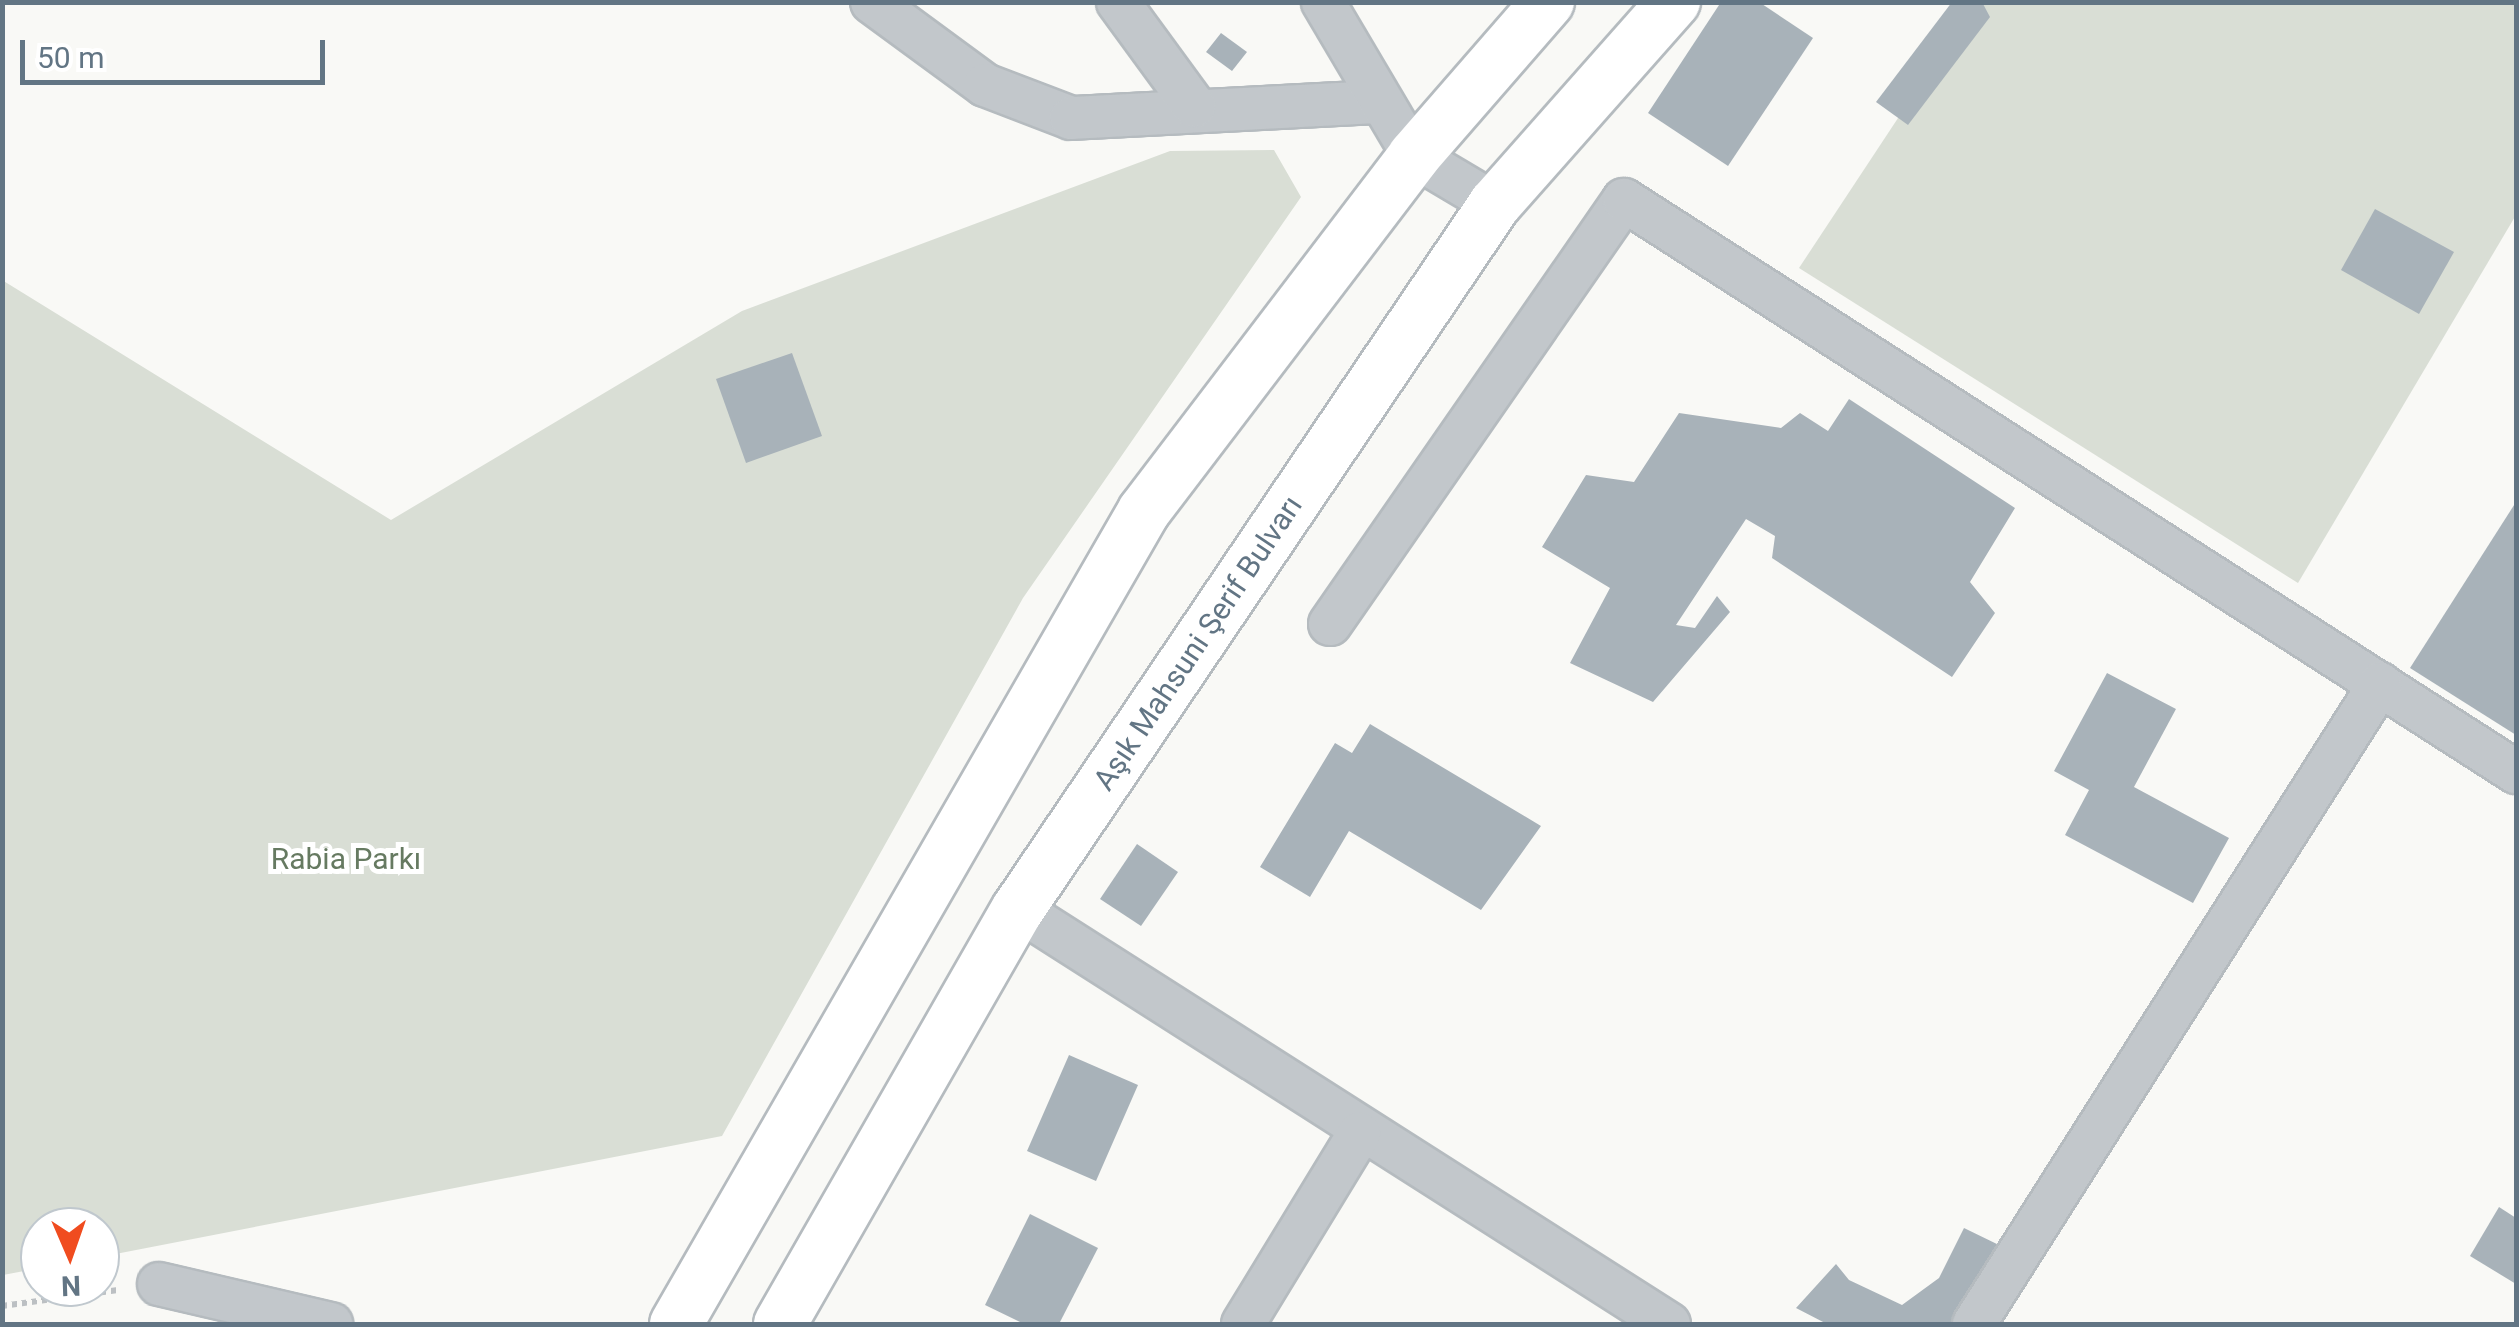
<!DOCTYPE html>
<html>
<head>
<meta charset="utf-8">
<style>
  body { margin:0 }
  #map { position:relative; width:2519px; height:1327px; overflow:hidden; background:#f9f9f6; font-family:Roboto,sans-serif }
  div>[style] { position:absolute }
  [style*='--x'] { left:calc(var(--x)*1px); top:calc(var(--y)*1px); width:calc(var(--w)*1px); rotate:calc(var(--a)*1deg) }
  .green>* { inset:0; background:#d9ded5 }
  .building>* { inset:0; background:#a8b2b9 }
  .path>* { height:6px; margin-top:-3px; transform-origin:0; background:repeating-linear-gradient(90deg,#bcc0c3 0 5px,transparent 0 10px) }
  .roads { filter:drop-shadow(2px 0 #b5bbbf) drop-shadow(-2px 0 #b5bbbf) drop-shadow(0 2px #b5bbbf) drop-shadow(0 -2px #b5bbbf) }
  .minor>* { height:42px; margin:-21px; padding:0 21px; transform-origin:21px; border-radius:21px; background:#c2c7cb }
  .major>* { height:52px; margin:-26px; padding:0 26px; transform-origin:26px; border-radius:26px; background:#fff }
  span { translate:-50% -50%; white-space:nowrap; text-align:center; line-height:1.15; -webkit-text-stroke:10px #fff; paint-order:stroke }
  .street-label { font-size:30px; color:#627584 }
  .park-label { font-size:30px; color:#667a61 }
  .frame { position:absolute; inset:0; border:5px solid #627584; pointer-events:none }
  .north { position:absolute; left:20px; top:1207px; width:100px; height:100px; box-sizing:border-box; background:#fff; border:2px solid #c0c8ce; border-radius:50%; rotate:178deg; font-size:28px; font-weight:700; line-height:40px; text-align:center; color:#627584 }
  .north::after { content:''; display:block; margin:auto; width:35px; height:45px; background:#f04c1f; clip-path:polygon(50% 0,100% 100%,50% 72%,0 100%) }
  .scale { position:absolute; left:20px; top:40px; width:305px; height:45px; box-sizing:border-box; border:5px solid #627584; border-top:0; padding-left:12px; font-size:30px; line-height:35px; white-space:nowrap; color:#627584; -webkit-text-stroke:8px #fff; paint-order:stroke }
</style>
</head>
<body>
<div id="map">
  <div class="green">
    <div style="clip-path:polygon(1974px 3px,2516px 3px,2516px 215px,2298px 583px,1799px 268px)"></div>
    <div style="clip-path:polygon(1274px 150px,1301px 197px,1023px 598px,722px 1136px,100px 1257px,100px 1227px,40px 1227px,40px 1268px,3px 1275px,2px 280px,391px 520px,742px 311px,1170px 151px)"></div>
  </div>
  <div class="building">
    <div style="clip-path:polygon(1721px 2px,1759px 2px,1813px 38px,1728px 166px,1648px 113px)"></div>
    <div style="clip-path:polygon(1952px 2px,1982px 2px,1990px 17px,1908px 125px,1876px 102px)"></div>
    <div style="clip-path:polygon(1221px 33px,1247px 52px,1232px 71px,1206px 52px)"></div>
    <div style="clip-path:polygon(2375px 209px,2454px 252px,2419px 314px,2341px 270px)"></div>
    <div style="clip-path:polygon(792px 353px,822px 436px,746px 463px,716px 379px)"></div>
    <div style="clip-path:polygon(1849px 399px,2015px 508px,1970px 582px,1995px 613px,1952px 677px,1772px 558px,1775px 536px,1746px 519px,1676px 625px,1695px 628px,1717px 596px,1730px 612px,1653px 702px,1570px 663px,1610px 588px,1542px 547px,1586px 475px,1634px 482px,1679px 413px,1781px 428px,1800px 413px,1828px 431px)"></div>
    <div style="clip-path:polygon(2516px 502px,2516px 735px,2410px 668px)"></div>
    <div style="clip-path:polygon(2107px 673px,2176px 709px,2134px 787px,2229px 838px,2193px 903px,2065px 835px,2089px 790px,2054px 771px)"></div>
    <div style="clip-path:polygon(1370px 724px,1541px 826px,1481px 910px,1349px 831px,1310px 897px,1260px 867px,1335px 743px,1352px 753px)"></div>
    <div style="clip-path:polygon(1137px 844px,1178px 872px,1141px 926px,1100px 899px)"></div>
    <div style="clip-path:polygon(1069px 1055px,1138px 1085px,1096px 1181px,1027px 1151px)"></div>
    <div style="clip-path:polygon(2499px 1207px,2516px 1218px,2516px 1284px,2470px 1256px)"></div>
    <div style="clip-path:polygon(1030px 1214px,1098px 1248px,1059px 1324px,1024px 1324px,985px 1305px)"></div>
    <div style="clip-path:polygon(1964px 1228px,2001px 1246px,1961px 1324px,1827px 1324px,1796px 1308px,1836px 1264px,1849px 1280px,1902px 1305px,1939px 1278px)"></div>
  </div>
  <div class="path">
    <div style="--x:2;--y:1306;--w:117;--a:-7.9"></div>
  </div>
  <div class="roads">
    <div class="minor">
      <div style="--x:872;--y:2;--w:140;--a:36.3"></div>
      <div style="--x:985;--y:85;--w:92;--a:21"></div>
      <div style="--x:1071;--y:118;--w:304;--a:-3"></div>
      <div style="--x:1118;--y:2;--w:129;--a:53.8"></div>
      <div style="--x:1323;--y:2;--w:179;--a:59.4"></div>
      <div style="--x:1414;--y:156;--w:94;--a:30.7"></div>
      <div style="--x:1330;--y:624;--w:516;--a:-55.26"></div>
      <div style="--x:1624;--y:200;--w:1060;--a:32.67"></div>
      <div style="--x:1018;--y:909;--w:772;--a:32.52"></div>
      <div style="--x:159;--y:1284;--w:177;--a:13.1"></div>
      <div style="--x:1243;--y:1324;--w:223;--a:-58.6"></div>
      <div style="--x:1974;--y:1324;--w:758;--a:-57.61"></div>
    </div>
    <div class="major">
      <div style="--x:676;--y:1324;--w:938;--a:-60.07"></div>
      <div style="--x:1144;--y:511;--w:446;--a:-52.7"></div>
      <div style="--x:1414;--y:156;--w:204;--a:-49"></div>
      <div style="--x:780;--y:1324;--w:478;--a:-60.2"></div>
      <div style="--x:1018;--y:909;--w:851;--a:-55.92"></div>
      <div style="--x:1495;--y:204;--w:270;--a:-48.5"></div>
    </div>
  </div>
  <div class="street-label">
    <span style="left:1198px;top:643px;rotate:-56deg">Aşık Mahsuni Şerif Bulvarı</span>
  </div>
  <div class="park-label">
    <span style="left:346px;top:859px">Rabia Parkı</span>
  </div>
  <div class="frame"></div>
  <div class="north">N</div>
  <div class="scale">50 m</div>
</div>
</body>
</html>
